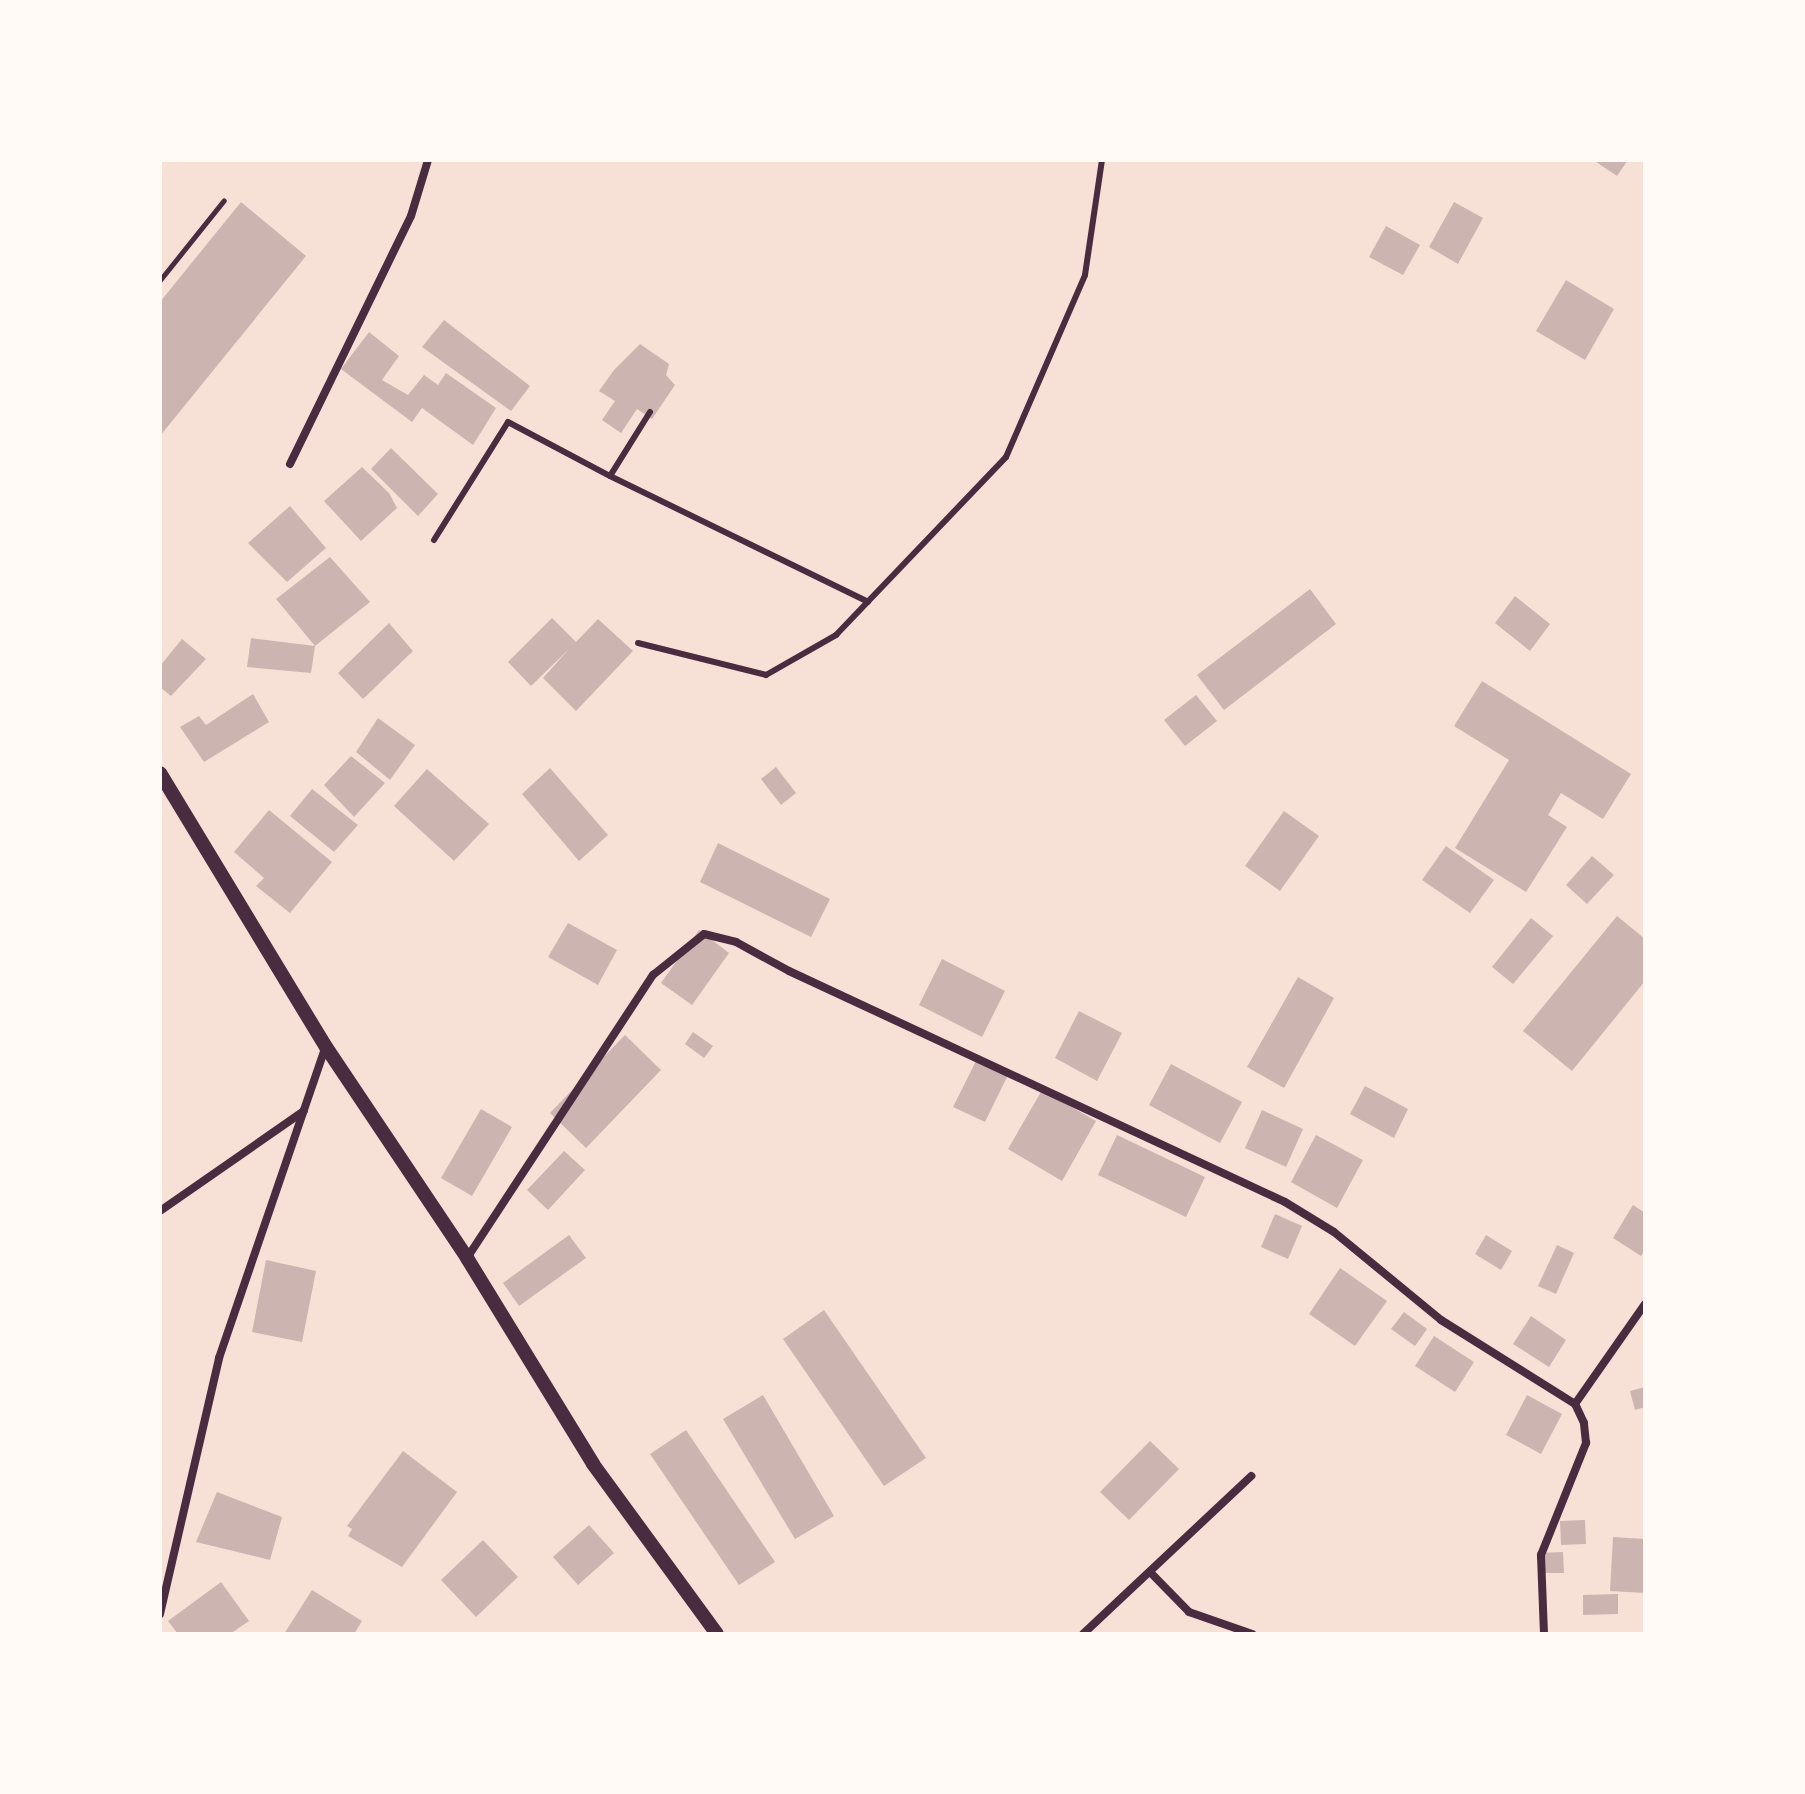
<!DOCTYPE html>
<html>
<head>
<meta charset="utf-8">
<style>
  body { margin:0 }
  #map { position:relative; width:1805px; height:1794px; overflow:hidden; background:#f7e1d7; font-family:"IBM Plex Sans",sans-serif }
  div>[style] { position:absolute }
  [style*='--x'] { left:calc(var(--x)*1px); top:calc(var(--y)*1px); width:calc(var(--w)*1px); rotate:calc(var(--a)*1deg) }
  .building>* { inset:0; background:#ccb4b1 }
  .path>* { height:5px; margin:-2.5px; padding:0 2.5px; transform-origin:2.5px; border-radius:2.5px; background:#4a2c40 }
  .service>* { height:6px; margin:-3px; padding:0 3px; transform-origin:3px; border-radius:3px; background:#4a2c40 }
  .minor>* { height:8px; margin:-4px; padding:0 4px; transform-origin:4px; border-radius:4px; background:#4a2c40 }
  .tertiary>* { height:14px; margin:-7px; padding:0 7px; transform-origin:7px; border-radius:7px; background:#4a2c40 }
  span { translate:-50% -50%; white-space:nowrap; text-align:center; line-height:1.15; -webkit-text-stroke:6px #fffaf5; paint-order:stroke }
  .frame { position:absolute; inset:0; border:162px solid #fffaf5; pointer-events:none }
</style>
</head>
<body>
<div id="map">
  <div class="building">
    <div style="clip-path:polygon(1593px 160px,1628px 160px,1617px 176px)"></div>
    <div style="clip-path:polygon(241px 202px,306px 256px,160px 436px,160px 302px)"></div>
    <div style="clip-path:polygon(1454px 202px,1483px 218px,1458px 264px,1429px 247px)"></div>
    <div style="clip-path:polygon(1386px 226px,1420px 245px,1403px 275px,1369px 257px)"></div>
    <div style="clip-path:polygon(1566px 280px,1614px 309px,1585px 360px,1536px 331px)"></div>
    <div style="clip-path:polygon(444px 320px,530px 386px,511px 411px,422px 347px)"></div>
    <div style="clip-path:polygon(369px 332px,399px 356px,382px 380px,408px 395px,424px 375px,438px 385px,446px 373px,496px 408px,473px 445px,422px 408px,412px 422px,341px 369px)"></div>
    <div style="clip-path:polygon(640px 344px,669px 364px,666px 375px,675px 385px,652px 419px,637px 409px,621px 433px,602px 420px,615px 401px,599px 391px,614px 370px)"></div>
    <div style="clip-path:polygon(391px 448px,438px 494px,418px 516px,371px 469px)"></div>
    <div style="clip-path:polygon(362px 467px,389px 493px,397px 508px,361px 541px,324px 501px)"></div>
    <div style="clip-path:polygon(290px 506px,326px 548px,287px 582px,248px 543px)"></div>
    <div style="clip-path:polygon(330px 557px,370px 602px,315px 646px,276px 599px)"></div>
    <div style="clip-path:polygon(1310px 589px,1336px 624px,1224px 710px,1197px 675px)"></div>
    <div style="clip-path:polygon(1515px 596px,1550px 624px,1530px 651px,1495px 623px)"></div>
    <div style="clip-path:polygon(552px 618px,576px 642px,598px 619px,633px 651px,576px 711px,543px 678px,569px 649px,531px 686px,508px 662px)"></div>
    <div style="clip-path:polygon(389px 623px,413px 651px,363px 699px,338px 673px)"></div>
    <div style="clip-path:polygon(251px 638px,315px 646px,311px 673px,247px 667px)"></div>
    <div style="clip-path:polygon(182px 639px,206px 659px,171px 696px,160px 687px,160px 666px)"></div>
    <div style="clip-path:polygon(1482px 681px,1631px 774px,1603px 819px,1561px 793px,1548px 815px,1567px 827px,1526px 892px,1455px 848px,1509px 760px,1454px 726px)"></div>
    <div style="clip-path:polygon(253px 694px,269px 722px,204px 762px,180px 727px,199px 716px,206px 725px)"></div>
    <div style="clip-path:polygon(1196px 695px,1217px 721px,1185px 746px,1164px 720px)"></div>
    <div style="clip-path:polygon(378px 718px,415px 745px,390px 780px,356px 752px)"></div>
    <div style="clip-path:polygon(351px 756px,385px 783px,354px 817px,324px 785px)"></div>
    <div style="clip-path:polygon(776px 767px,796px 793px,781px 805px,761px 779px)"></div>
    <div style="clip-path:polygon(550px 768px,608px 835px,579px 861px,522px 794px)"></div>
    <div style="clip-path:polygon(427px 769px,489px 824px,454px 861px,394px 806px)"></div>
    <div style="clip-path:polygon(312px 789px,358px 825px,334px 852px,290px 816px)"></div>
    <div style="clip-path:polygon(269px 810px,332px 862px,290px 913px,256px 886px,264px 878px,234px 852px)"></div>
    <div style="clip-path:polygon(1284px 811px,1319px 836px,1280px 891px,1245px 866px)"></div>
    <div style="clip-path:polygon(718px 843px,830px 899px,811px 937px,700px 882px)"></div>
    <div style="clip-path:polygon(1446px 846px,1494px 880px,1470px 913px,1422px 880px)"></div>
    <div style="clip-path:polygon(1592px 856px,1614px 875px,1587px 904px,1566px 885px)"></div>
    <div style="clip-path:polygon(1617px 916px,1645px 939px,1645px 981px,1572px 1071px,1523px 1031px)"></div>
    <div style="clip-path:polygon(1531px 918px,1553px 936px,1513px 984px,1492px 967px)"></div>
    <div style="clip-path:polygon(568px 923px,617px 950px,598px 985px,548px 957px)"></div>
    <div style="clip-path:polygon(699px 930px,729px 953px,692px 1005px,661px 983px)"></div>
    <div style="clip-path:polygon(942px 959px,1005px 991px,982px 1037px,919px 1005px)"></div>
    <div style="clip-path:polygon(1298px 977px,1334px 998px,1284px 1088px,1247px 1067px)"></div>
    <div style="clip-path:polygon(1079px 1011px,1122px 1033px,1097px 1081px,1055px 1058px)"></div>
    <div style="clip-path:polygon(693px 1032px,713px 1046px,704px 1058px,685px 1044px)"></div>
    <div style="clip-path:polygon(625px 1035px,661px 1070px,586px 1148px,550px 1113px)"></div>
    <div style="clip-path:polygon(977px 1059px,1008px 1075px,985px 1122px,953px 1107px)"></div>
    <div style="clip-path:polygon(1171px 1064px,1242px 1102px,1220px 1143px,1149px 1105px)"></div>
    <div style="clip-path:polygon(1365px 1086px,1408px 1109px,1394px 1138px,1350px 1114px)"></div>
    <div style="clip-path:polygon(1042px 1090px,1096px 1121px,1062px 1181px,1008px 1149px)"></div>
    <div style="clip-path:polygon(481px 1109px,512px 1127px,472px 1196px,441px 1178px)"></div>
    <div style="clip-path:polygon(1262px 1110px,1303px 1129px,1286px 1167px,1245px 1148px)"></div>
    <div style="clip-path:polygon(1117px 1135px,1205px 1177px,1186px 1217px,1098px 1175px)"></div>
    <div style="clip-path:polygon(1316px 1135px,1363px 1160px,1337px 1208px,1291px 1182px)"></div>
    <div style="clip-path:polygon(564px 1151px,585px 1170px,548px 1210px,527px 1190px)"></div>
    <div style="clip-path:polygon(1633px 1205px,1645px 1213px,1645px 1250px,1641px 1256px,1613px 1238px)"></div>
    <div style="clip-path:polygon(1275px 1214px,1302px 1226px,1288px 1259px,1261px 1247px)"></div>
    <div style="clip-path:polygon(569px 1235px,586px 1258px,519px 1306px,503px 1283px)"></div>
    <div style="clip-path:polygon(1486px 1235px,1512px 1251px,1501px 1270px,1475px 1254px)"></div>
    <div style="clip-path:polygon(1557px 1245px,1574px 1253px,1556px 1294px,1538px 1286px)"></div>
    <div style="clip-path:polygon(266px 1260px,316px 1271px,302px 1342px,252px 1332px)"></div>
    <div style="clip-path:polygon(1340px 1268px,1387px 1301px,1355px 1346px,1309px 1314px)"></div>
    <div style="clip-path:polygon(824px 1310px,926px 1458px,884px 1486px,783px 1339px)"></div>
    <div style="clip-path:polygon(1404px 1312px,1427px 1329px,1415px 1346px,1391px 1329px)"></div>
    <div style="clip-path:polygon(1531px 1316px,1566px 1340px,1549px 1367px,1513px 1344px)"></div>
    <div style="clip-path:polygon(1434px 1336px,1474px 1362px,1455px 1392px,1415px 1366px)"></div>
    <div style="clip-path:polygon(1645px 1387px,1645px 1407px,1635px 1410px,1630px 1391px)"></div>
    <div style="clip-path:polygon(763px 1395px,834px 1516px,795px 1539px,723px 1419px)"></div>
    <div style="clip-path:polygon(1527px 1395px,1562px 1414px,1541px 1454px,1506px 1435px)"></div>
    <div style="clip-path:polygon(686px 1430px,775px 1562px,739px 1585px,650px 1454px)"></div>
    <div style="clip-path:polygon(1150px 1441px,1179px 1469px,1129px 1520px,1100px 1492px)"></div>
    <div style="clip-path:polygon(403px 1451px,457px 1492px,402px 1567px,348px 1536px,352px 1529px,347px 1526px)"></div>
    <div style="clip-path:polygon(217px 1492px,282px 1517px,270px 1560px,196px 1542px)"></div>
    <div style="clip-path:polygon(1585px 1520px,1586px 1544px,1561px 1545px,1560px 1521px)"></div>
    <div style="clip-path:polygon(589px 1525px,614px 1553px,578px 1585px,553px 1557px)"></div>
    <div style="clip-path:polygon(1613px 1537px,1645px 1539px,1645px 1593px,1610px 1591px)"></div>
    <div style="clip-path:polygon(483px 1540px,518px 1577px,476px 1617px,441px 1580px)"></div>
    <div style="clip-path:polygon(1563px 1552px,1564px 1573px,1540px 1573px,1539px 1553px)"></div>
    <div style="clip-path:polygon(221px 1582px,249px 1621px,230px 1634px,178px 1634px,168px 1621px)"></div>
    <div style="clip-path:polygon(312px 1590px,362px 1621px,354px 1634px,284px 1634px)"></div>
    <div style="clip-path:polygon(1618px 1594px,1618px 1614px,1583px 1615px,1583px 1595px)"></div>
  </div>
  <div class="path">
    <div style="--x:160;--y:280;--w:102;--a:-51.3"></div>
  </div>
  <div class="service">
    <div style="--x:650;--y:412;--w:75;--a:122"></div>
    <div style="--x:610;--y:476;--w:287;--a:26"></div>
    <div style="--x:434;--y:540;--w:139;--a:-57.9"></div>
    <div style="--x:508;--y:422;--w:115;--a:27.9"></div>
    <div style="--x:638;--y:643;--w:132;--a:14"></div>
    <div style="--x:766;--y:675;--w:81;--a:-29.7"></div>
    <div style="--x:836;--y:635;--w:246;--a:-46.3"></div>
    <div style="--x:1006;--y:457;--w:198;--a:-66.5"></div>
    <div style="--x:1085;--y:275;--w:116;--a:-81.6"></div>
  </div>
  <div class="minor">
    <div style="--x:290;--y:464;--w:276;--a:-64"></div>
    <div style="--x:411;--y:216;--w:59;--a:-73.1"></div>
    <div style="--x:160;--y:1211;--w:175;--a:-34.8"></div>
    <div style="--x:467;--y:1258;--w:339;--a:-56.7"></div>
    <div style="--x:653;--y:975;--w:65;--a:-38.8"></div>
    <div style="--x:704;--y:934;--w:33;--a:14"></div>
    <div style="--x:736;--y:942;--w:60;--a:28.7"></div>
    <div style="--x:789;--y:971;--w:547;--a:24.97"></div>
    <div style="--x:1285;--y:1202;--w:57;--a:31.5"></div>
    <div style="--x:1334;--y:1232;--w:139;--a:39.4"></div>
    <div style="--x:1441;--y:1320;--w:158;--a:32.1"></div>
    <div style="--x:1150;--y:1572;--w:56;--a:45.7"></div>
    <div style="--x:1189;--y:1612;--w:67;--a:19.2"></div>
    <div style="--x:160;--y:1614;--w:263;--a:-77"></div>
    <div style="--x:219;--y:1358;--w:328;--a:-71.1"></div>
    <div style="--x:1083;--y:1634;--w:231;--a:-43.2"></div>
    <div style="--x:1544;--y:1634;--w:79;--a:-92.2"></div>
    <div style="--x:1541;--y:1555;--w:121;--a:-68.1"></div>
    <div style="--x:1586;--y:1443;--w:20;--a:-96"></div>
    <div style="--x:1584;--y:1423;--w:21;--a:-115"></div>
    <div style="--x:1575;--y:1404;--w:122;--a:-55"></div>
  </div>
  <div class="tertiary">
    <div style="--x:160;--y:773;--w:320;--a:58.8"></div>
    <div style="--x:326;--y:1047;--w:254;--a:56.2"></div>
    <div style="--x:467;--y:1258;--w:241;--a:58.5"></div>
    <div style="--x:593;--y:1464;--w:210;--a:53.9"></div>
  </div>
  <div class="frame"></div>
</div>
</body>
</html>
